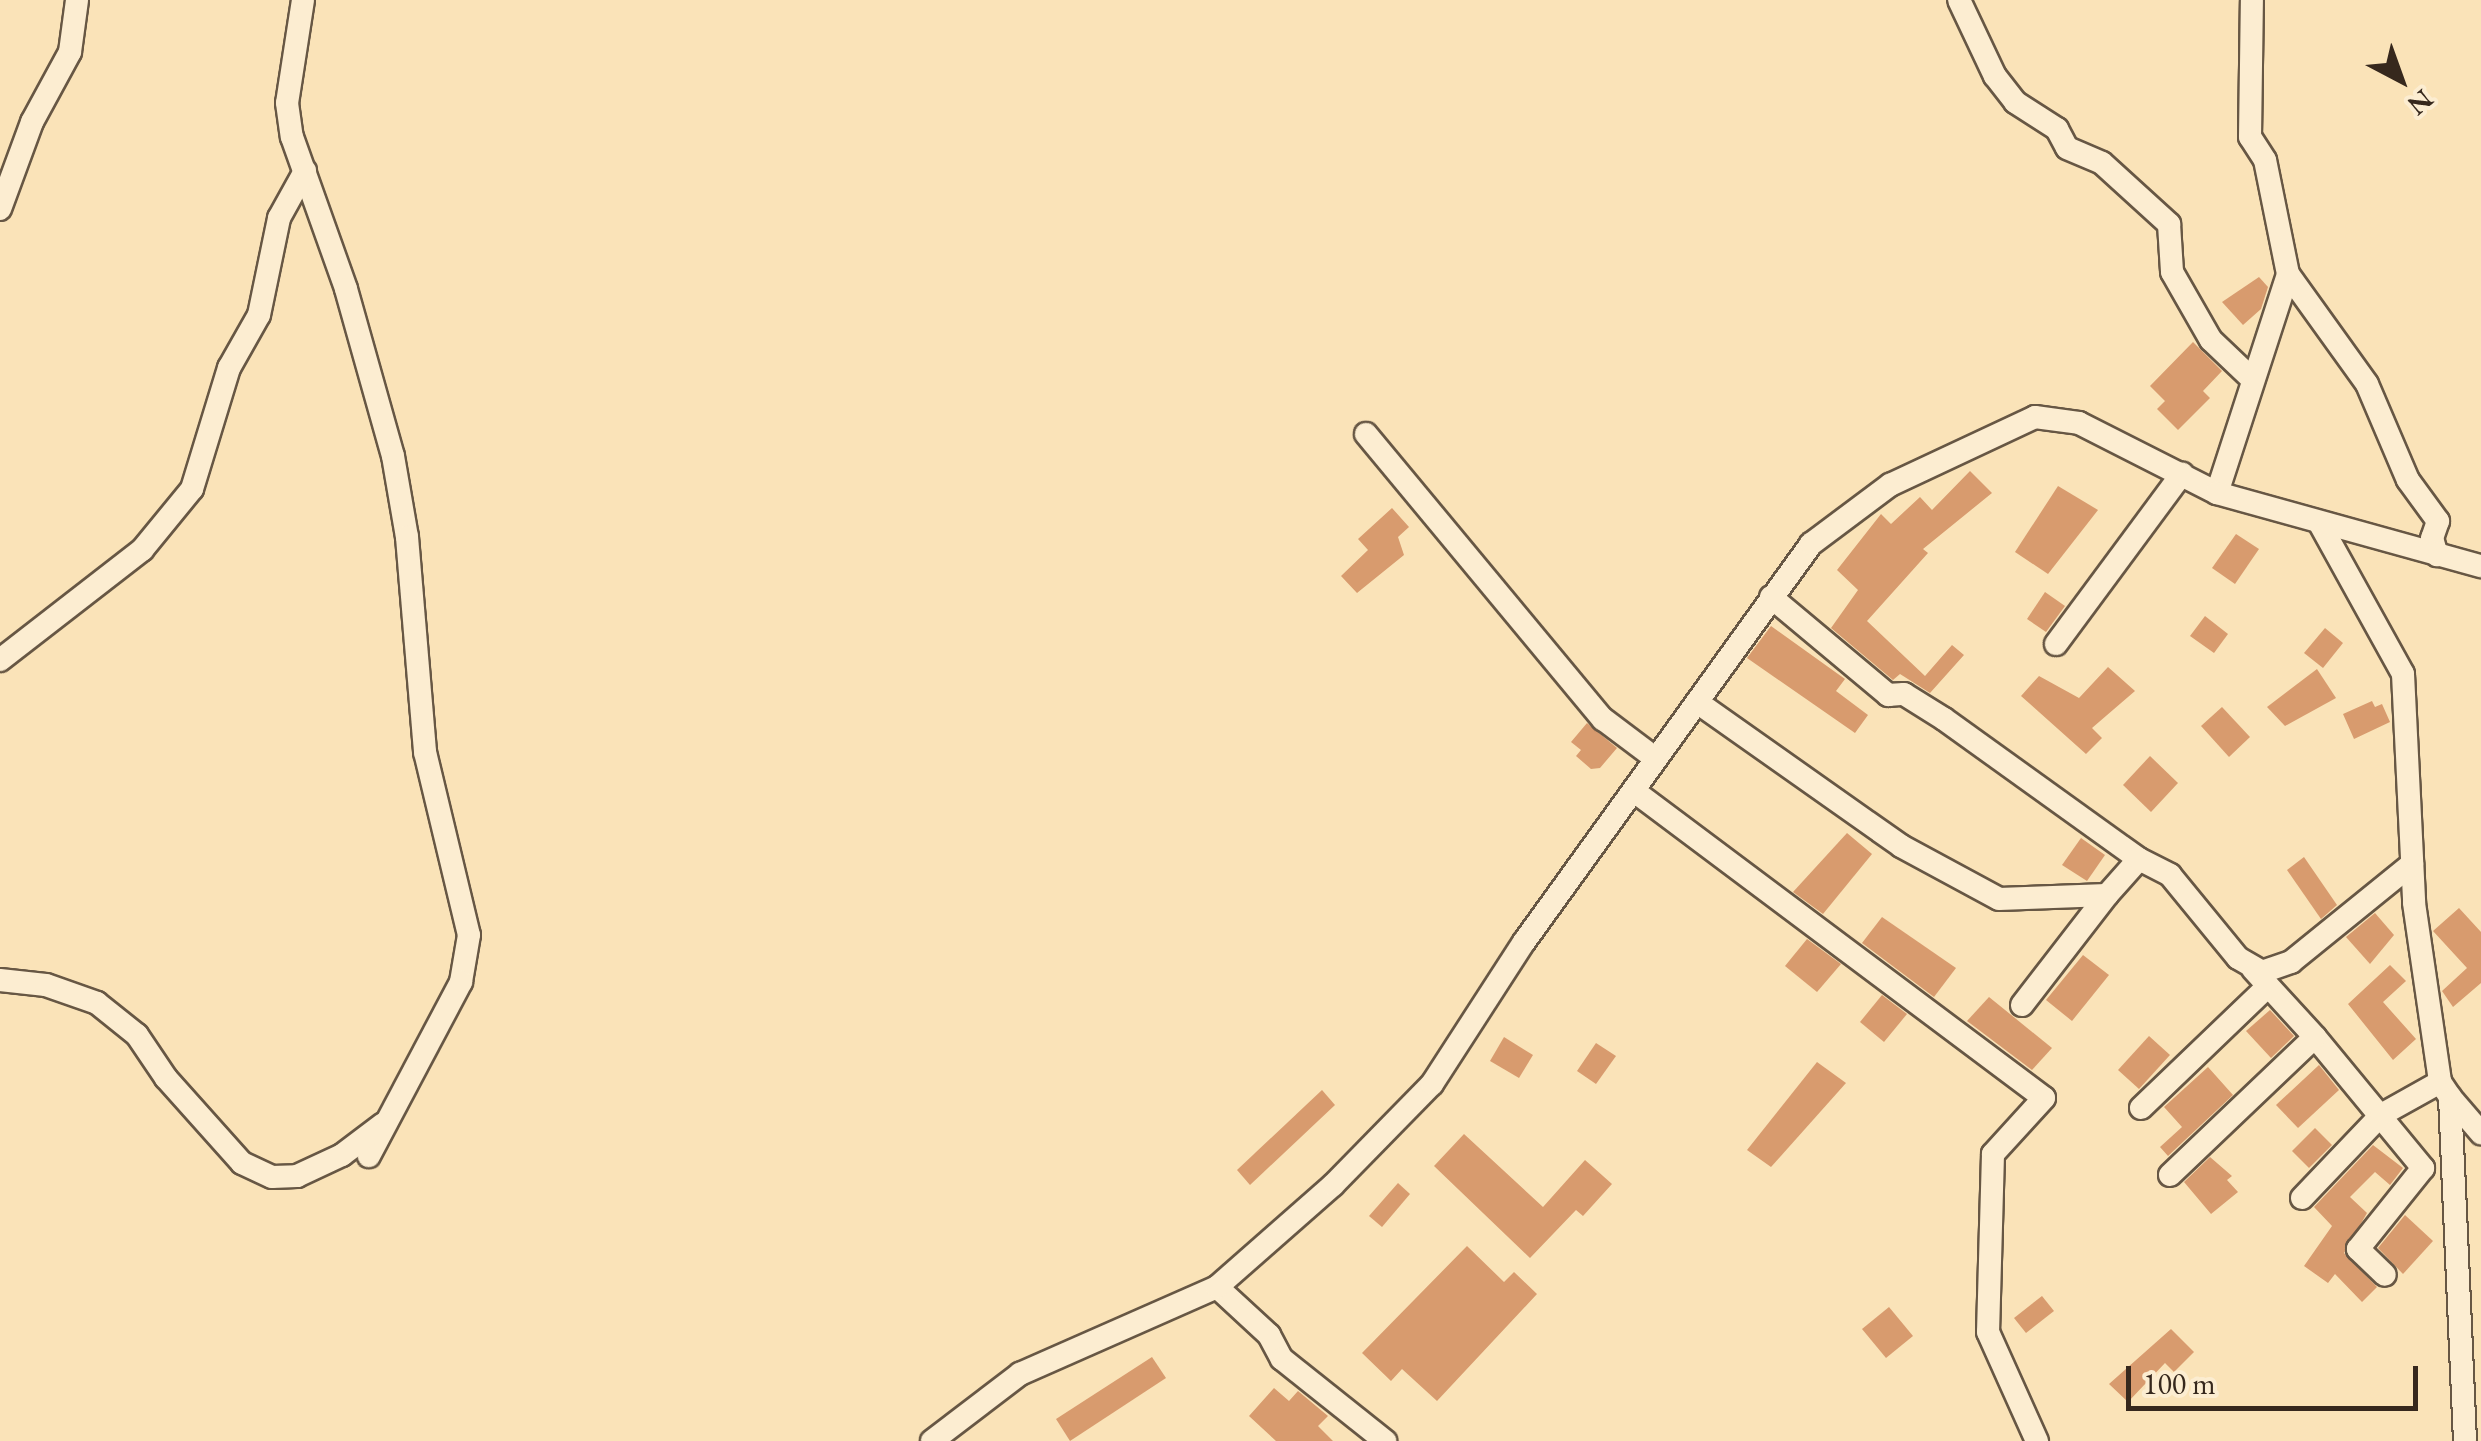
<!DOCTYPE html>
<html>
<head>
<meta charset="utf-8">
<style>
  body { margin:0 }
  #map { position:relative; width:2481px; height:1441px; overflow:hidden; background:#fae3b8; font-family:"EB Garamond",serif }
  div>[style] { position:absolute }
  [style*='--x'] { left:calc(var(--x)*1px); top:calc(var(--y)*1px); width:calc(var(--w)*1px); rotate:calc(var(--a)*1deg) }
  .building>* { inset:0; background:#d89b6e }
  .roads { filter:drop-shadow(2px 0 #675744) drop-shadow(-2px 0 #675744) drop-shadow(0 2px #675744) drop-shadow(0 -2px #675744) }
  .minor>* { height:22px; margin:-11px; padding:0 11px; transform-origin:11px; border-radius:11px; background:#fcedd1 }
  span { translate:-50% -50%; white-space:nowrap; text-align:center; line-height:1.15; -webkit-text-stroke:10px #fcedd1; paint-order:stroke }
  .north { position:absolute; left:2351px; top:30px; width:100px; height:100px; -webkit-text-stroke:8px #fcedd1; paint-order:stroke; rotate:139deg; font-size:28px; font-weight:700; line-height:40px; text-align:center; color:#36281d }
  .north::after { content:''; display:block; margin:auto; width:35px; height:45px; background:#36281d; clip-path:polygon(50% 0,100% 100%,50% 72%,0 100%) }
  .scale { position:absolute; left:2126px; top:1366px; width:292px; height:45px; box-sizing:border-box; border:5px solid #36281d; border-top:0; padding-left:12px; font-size:30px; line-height:35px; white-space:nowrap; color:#36281d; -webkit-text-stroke:8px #fcedd1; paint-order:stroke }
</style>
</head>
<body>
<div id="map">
  <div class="building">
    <div style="clip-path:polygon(2259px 277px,2268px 287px,2261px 309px,2243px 325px,2222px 302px)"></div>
    <div style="clip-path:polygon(2193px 342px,2222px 371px,2203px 391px,2210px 398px,2178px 430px,2157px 409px,2165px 401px,2150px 386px)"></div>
    <div style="clip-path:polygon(1970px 471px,1992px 493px,1923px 549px,1928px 553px,1867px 621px,1925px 676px,1952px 645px,1964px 655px,1930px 693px,1900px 674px,1893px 680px,1831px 628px,1858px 590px,1837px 570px,1881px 514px,1891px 524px,1920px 497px,1932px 510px)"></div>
    <div style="clip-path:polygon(2058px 486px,2098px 510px,2048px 574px,2015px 552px)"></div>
    <div style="clip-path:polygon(1392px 508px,1409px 527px,1398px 537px,1404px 555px,1357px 593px,1341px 576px,1368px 550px,1358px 539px)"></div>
    <div style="clip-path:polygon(2236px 534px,2259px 549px,2235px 584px,2212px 568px)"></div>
    <div style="clip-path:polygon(2045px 592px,2065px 606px,2046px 632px,2027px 619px)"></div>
    <div style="clip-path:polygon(2205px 616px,2228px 634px,2214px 653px,2190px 636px)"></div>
    <div style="clip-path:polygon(1771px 626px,1845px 679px,1836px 691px,1868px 715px,1855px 733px,1747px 658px)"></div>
    <div style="clip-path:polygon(2325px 628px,2343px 643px,2323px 668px,2304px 653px)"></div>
    <div style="clip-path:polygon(2108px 667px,2135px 691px,2092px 728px,2102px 738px,2086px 754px,2021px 696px,2039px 676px,2079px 698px)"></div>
    <div style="clip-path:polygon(2317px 669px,2336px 698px,2285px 726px,2267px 707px)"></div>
    <div style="clip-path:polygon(2372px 701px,2375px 707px,2382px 704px,2390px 722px,2354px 739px,2343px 714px)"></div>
    <div style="clip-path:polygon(2222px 707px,2250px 737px,2229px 757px,2201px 726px)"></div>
    <div style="clip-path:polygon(1587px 723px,1617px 748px,1600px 768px,1591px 769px,1576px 756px,1581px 750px,1571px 742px)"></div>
    <div style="clip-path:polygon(2150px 756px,2178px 783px,2151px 812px,2123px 785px)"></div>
    <div style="clip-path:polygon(1847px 833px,1872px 854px,1823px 914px,1793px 892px)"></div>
    <div style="clip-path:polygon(2081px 838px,2105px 855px,2087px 881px,2062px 865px)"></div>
    <div style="clip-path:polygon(2304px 857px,2337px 905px,2321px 919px,2287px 870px)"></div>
    <div style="clip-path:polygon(2459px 908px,2481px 932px,2481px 983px,2453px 1007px,2442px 991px,2467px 968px,2433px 931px)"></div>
    <div style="clip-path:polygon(2375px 913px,2394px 935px,2370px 964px,2346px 937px)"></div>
    <div style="clip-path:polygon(1882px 917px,1956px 968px,1934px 997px,1862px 943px)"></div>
    <div style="clip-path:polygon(1807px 939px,1841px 964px,1817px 992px,1785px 966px)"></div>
    <div style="clip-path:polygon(2083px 955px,2109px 975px,2072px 1021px,2046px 1000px)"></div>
    <div style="clip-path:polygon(2390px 965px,2406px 981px,2383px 1002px,2416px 1039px,2393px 1060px,2348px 1004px)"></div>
    <div style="clip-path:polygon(1882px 995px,1907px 1014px,1884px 1042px,1860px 1022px)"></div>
    <div style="clip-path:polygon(1989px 997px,2052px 1048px,2032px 1070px,1967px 1021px)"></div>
    <div style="clip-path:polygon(2270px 1010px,2294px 1036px,2271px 1058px,2246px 1031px)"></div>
    <div style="clip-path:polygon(2149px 1036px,2170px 1055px,2139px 1089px,2118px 1070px)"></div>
    <div style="clip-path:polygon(1504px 1037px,1533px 1055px,1519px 1078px,1490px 1061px)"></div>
    <div style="clip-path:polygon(1596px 1043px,1616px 1056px,1596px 1084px,1577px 1071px)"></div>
    <div style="clip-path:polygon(1817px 1062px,1846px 1083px,1771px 1167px,1747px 1150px)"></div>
    <div style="clip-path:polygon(2319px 1065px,2339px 1090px,2298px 1128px,2276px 1105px)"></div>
    <div style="clip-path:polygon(2208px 1067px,2233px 1095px,2168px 1156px,2160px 1147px,2182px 1127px,2164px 1107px)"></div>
    <div style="clip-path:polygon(1322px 1090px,1335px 1105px,1250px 1185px,1237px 1170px)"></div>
    <div style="clip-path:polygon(2315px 1128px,2332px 1145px,2309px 1168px,2292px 1151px)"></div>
    <div style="clip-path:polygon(1464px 1134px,1543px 1207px,1585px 1160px,1612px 1184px,1583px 1216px,1576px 1210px,1530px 1258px,1434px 1166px)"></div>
    <div style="clip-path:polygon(2373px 1145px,2403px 1168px,2390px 1185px,2375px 1172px,2350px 1197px,2367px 1213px,2344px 1253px,2377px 1287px,2362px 1302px,2335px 1274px,2328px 1283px,2304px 1266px,2332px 1226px,2314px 1207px)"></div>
    <div style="clip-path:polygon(2210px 1157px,2232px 1176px,2227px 1180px,2238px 1192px,2211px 1214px,2184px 1182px)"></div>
    <div style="clip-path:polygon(1398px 1183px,1410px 1194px,1382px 1227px,1369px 1216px)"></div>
    <div style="clip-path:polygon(2405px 1215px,2433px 1241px,2403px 1274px,2378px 1248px)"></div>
    <div style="clip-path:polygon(1467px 1246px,1504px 1282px,1514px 1272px,1537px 1294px,1437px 1401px,1402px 1369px,1391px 1381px,1362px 1353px)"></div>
    <div style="clip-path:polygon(2042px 1296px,2054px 1311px,2026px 1333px,2014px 1318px)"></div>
    <div style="clip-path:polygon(1889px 1307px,1913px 1336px,1886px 1358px,1862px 1329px)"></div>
    <div style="clip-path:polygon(2171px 1329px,2194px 1352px,2174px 1372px,2165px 1363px,2128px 1402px,2109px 1384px)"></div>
    <div style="clip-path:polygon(1152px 1357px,1166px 1378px,1070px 1441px,1056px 1419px)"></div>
    <div style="clip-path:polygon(1274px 1388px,1289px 1401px,1298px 1391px,1328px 1416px,1318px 1426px,1333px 1441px,1276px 1441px,1249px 1416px)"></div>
  </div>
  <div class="roads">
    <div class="minor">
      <div style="--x:303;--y:0;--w:104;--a:98.8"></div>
      <div style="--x:287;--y:103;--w:34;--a:82"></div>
      <div style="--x:292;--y:137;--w:161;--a:70.4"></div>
      <div style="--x:346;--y:289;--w:173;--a:74.3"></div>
      <div style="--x:393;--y:456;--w:82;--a:80.2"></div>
      <div style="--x:407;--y:537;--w:216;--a:85.2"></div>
      <div style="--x:425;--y:752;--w:188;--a:76.5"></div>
      <div style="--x:469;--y:935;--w:48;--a:99.7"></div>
      <div style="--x:461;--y:982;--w:197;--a:117.9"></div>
      <div style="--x:1959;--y:0;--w:84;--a:64.7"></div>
      <div style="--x:1995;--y:76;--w:33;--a:52"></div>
      <div style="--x:2015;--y:102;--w:50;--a:32.7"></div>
      <div style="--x:2057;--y:129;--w:21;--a:62"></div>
      <div style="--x:2067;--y:148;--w:38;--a:23"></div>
      <div style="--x:2102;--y:163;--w:91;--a:42.3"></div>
      <div style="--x:2169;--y:224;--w:48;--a:86.4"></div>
      <div style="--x:2172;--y:272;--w:78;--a:60.2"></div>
      <div style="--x:2211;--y:340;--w:57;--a:43.6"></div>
      <div style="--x:0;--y:209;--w:93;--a:-69.8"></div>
      <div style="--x:32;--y:122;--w:80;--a:-61.5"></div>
      <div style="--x:70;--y:52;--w:52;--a:-82.3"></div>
      <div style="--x:2288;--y:274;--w:135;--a:54.3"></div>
      <div style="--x:2367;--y:384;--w:104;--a:66.9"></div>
      <div style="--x:2408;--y:480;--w:51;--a:53.8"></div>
      <div style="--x:2438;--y:521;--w:18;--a:109"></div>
      <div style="--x:2432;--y:538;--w:18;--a:74"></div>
      <div style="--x:1366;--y:434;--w:371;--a:50.3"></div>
      <div style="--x:1603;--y:719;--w:66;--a:37"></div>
      <div style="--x:2217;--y:493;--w:230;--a:-72"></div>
      <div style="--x:2288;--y:274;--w:116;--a:-101.4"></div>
      <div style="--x:2265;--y:160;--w:27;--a:-123"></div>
      <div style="--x:2250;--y:137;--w:137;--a:-89.2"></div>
      <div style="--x:2320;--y:524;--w:171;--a:61"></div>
      <div style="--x:2403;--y:674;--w:229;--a:87.2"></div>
      <div style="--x:2414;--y:903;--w:181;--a:81.7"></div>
      <div style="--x:2440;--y:1082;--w:18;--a:56"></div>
      <div style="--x:2450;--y:1097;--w:344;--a:87.5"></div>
      <div style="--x:1771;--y:597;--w:153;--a:39.9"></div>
      <div style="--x:1888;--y:695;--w:16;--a:-4"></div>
      <div style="--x:1904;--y:694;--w:47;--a:32"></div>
      <div style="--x:1944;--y:719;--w:240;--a:35.7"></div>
      <div style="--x:2056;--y:644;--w:212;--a:-53.5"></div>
      <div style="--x:0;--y:660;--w:180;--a:-37.8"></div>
      <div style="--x:142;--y:550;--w:79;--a:-50.7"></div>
      <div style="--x:192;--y:489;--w:127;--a:-73"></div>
      <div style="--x:229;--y:368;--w:61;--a:-60.5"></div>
      <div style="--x:259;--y:315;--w:99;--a:-78.3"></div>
      <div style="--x:279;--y:218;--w:54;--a:-61"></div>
      <div style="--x:1697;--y:702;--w:250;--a:35.2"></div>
      <div style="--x:1901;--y:846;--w:111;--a:28.4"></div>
      <div style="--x:1999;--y:899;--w:108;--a:-2.1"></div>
      <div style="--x:2107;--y:895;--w:48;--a:-48.4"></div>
      <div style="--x:2139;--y:859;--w:35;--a:27"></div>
      <div style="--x:2170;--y:875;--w:107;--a:50.7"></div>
      <div style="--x:2238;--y:958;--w:28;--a:30"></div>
      <div style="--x:2262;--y:972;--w:31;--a:-19"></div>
      <div style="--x:2291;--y:962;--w:156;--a:-39"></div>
      <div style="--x:1634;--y:791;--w:512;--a:36.83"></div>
      <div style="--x:2044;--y:1098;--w:76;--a:132.3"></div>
      <div style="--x:1993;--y:1154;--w:178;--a:91.6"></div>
      <div style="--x:1988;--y:1332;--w:120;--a:65.8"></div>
      <div style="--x:0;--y:980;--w:46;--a:6.2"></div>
      <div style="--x:46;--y:985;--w:54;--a:19.4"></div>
      <div style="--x:97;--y:1003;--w:51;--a:38.7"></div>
      <div style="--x:137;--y:1035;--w:52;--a:56"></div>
      <div style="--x:166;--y:1078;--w:114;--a:48.2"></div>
      <div style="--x:242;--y:1163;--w:33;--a:25"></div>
      <div style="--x:272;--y:1177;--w:25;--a:-2"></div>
      <div style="--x:297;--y:1176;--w:50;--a:-25"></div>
      <div style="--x:342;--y:1155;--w:51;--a:-37.1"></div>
      <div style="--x:2022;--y:1005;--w:139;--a:-52.3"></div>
      <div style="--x:2315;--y:1037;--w:170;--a:50.5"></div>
      <div style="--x:2423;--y:1168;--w:104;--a:128.7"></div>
      <div style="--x:2358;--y:1249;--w:37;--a:44"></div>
      <div style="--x:2450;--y:1097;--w:48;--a:49.3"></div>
      <div style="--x:2141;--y:1108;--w:176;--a:-43.8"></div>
      <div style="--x:2170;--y:1175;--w:200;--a:-43.6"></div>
      <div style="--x:2315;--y:1037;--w:92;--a:-132.4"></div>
      <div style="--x:2302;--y:1198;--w:115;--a:-46.4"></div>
      <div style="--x:2381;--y:1115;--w:68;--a:-29.2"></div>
      <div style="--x:1217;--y:1287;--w:71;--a:42.7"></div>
      <div style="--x:1269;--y:1335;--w:27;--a:62"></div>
      <div style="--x:1282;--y:1359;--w:132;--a:38.5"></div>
      <div style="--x:932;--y:1441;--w:111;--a:-37.3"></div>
      <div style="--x:1020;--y:1374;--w:215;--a:-23.8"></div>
      <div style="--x:1217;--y:1287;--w:154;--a:-41.3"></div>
      <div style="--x:1333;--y:1185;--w:141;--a:-45.6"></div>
      <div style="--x:1432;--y:1084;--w:169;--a:-57.1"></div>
      <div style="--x:1524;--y:942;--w:491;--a:-54.2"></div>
      <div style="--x:1811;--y:544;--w:99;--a:-36.8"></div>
      <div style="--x:1890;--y:485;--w:160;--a:-25.1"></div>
      <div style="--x:2035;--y:417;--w:44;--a:7.8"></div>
      <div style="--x:2079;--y:423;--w:155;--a:26.9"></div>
      <div style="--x:2217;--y:493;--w:274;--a:15.5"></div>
    </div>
  </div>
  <div class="north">N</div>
  <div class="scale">100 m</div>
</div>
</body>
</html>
